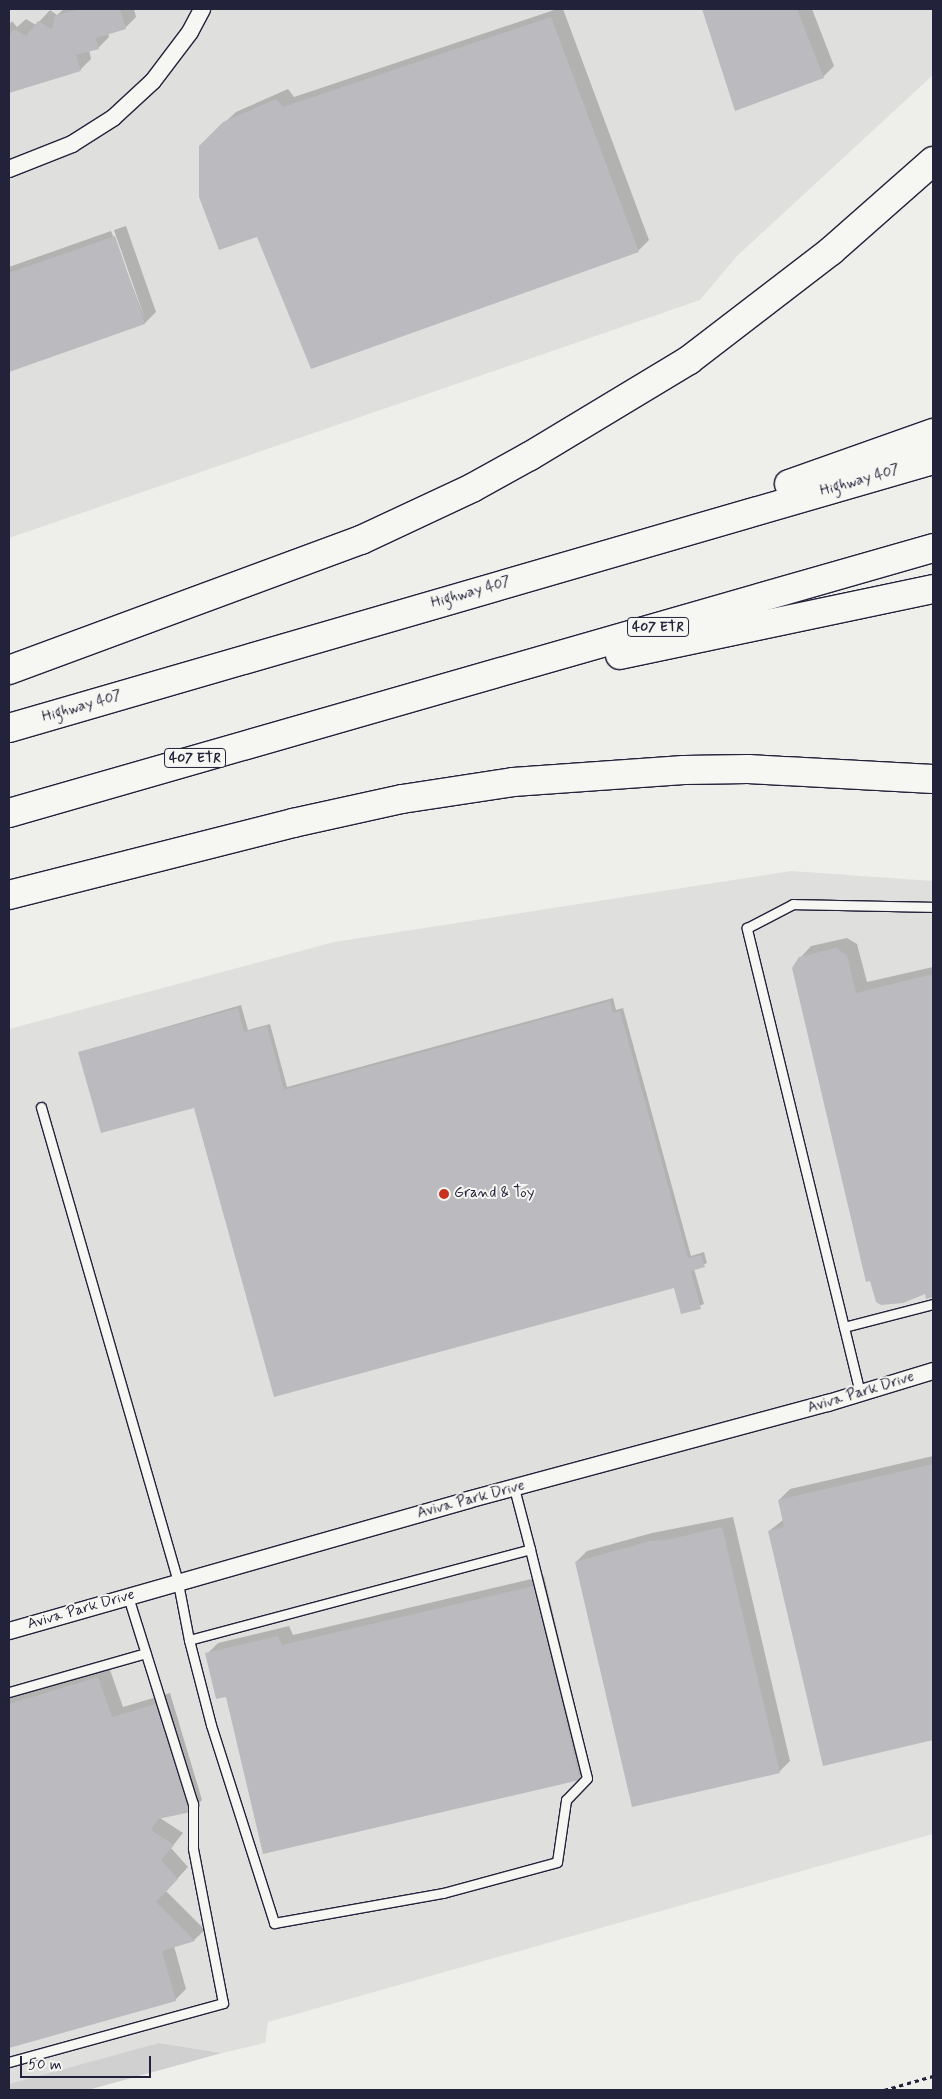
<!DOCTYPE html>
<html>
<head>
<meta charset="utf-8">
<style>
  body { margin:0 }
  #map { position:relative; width:942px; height:2099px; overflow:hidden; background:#eeeeeb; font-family:Mynerve,sans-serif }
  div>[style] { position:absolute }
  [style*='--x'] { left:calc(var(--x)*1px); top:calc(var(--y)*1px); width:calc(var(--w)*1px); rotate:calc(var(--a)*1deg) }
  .built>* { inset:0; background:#dfdfde }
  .green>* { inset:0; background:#d0d0d1 }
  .shadow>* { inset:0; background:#0003 }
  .building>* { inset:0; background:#bbbbbf }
  .path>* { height:3px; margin-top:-1.5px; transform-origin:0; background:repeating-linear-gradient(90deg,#22223b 0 4px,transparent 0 8px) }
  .roads { filter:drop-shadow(1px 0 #22223b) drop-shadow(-1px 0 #22223b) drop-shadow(0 1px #22223b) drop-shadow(0 -1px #22223b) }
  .service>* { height:9px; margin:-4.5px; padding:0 4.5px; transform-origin:4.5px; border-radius:4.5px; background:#f6f6f2 }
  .minor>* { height:16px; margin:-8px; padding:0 8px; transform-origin:8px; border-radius:8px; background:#f6f6f2 }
  .motorway>* { height:28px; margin:-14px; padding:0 14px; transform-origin:14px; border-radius:14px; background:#f6f6f2 }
  .dots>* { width:14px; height:14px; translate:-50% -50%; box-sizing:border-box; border:2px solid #f6f6f2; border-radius:50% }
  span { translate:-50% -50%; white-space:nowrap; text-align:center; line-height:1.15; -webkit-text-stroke:4px #f6f6f2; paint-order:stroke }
  .shield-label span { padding:1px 4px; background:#f6f6f2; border:1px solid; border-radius:4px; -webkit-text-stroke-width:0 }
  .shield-label { font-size:14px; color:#22223b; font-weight:700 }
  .street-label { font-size:15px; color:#22223b }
  .poi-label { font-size:15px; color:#22223b }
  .left { translate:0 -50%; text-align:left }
  .frame { position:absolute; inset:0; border:10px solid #22223b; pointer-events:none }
  .scale { position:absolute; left:20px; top:2056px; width:131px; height:22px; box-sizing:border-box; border:2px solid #22223b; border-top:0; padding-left:6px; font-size:15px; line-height:18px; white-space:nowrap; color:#22223b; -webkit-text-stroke:4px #f6f6f2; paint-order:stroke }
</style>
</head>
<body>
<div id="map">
  <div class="built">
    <div style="clip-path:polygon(9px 9px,933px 9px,933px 75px,737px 256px,700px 300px,9px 538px)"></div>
    <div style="clip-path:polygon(791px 871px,933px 881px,933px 1834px,268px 2022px,265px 2043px,222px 2053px,159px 2043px,9px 2086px,9px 1029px,334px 942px)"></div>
  </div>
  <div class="green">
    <div style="clip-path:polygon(159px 2043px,222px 2053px,88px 2090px,9px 2090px,9px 2084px)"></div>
  </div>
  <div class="shadow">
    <div style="clip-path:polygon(64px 9px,134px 9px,136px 17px,125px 28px,108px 33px,109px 37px,98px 48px,89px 50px,91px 59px,80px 70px,9px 91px,9px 25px,12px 21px,17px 27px,26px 19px,36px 25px,50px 10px,57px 15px)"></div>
    <div style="clip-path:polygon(557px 9px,563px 9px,649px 240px,638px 251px,258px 235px,211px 135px,236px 112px,288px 89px,294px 97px)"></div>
    <div style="clip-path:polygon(703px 9px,812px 9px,834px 66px,823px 77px,736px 109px)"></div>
    <div style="clip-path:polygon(126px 226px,156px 312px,145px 323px,9px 371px,9px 267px,111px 231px,145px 319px,114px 230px)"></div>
    <div style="clip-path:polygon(847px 938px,857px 944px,867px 982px,933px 967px,933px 1296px,927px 1298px,926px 1293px,871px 1280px,800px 958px,811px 946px)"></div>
    <div style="clip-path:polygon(613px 998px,616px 1010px,623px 1008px,691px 1256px,704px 1252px,707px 1263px,694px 1269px,704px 1304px,682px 1313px,675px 1286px,195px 1106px,80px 1052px,241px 1005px,248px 1030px,270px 1024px,287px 1087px)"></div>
    <div style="clip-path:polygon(933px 1456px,933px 1739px,824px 1764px,769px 1531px,783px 1520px,779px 1500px,790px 1489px)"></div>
    <div style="clip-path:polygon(733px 1517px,790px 1761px,779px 1772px,576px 1562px,587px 1551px,652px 1533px)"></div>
    <div style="clip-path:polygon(544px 1576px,590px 1767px,579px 1778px,207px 1654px,218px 1643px,289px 1626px,293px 1635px)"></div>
    <div style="clip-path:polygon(109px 1667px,123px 1707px,170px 1693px,202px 1800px,191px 1811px,160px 1818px,183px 1833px,171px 1848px,188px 1867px,166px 1891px,205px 1930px,194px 1940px,174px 1946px,186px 1989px,175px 2000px,9px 2046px,9px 1697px)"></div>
  </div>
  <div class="building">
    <div style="clip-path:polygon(79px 9px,120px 9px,126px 29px,96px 38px,99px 49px,76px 55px,81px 71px,9px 93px,9px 36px,14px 29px,26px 36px,38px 21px,52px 29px,55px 16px)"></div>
    <div style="clip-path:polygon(702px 9px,797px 9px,824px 78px,735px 111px)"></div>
    <div style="clip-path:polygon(551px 17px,639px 252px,311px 369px,257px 237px,219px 250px,199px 197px,199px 146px,223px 122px,276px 99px,283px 107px)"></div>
    <div style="clip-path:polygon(115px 236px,145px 324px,9px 372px,9px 273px)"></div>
    <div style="clip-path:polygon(836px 948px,847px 955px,856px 993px,933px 974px,933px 1297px,926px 1299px,925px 1294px,903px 1303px,881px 1305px,876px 1302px,870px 1281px,866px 1282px,792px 968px,799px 957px)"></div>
    <div style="clip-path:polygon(610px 1001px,613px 1013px,620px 1011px,688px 1258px,701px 1255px,705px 1267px,691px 1271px,701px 1309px,681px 1314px,674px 1288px,274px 1397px,194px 1108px,101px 1133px,78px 1052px,238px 1008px,244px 1032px,267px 1026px,284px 1090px)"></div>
    <div style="clip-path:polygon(933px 1464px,933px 1740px,823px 1766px,768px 1531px,784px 1527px,778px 1500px)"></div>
    <div style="clip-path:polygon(722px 1527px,780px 1773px,632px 1807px,575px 1562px,650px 1541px,667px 1540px)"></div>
    <div style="clip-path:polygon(534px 1586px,580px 1780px,263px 1854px,226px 1697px,216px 1699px,205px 1653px,278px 1636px,282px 1645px)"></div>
    <div style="clip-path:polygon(98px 1677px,112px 1717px,159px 1703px,191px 1812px,158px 1819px,151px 1830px,174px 1845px,161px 1860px,178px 1879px,156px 1902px,195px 1941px,162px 1951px,176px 2001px,9px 2048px,9px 1704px)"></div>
  </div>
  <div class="path">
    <div style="--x:884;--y:2090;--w:51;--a:-15.9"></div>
  </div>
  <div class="roads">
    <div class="service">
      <div style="--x:41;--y:1107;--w:495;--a:73.9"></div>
      <div style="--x:178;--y:1583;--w:58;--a:79.1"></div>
      <div style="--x:189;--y:1640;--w:353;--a:-14.9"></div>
      <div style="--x:530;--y:1549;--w:63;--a:-104.7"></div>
      <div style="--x:844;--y:1327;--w:92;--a:-14.5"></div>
      <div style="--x:860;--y:1393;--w:479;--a:-103.7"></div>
      <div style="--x:747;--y:928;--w:52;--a:-27.6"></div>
      <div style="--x:793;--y:904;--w:140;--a:1.2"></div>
      <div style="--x:189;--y:1640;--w:88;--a:75.5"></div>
      <div style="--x:211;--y:1725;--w:208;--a:72.3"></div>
      <div style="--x:274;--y:1923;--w:172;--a:-10.1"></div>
      <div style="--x:443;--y:1893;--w:118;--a:-15.2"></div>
      <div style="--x:557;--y:1862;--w:63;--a:-81.7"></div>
      <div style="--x:566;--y:1800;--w:30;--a:-46"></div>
      <div style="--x:587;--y:1778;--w:236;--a:-104"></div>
      <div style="--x:9;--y:1692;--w:142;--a:-15.9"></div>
      <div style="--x:9;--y:2062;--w:222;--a:-15.4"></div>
      <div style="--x:223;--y:2003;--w:158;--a:-101"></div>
      <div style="--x:193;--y:1848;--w:44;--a:-90"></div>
      <div style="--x:193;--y:1804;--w:217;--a:-107.4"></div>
    </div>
    <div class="minor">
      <div style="--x:9;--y:169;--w:68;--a:-21.6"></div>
      <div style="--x:72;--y:144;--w:49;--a:-32.4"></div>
      <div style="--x:113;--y:118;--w:54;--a:-42.8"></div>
      <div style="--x:153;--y:81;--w:61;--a:-52.9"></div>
      <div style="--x:190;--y:32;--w:26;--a:-62"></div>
      <div style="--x:9;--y:1631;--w:477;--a:-15.9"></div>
      <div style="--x:468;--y:1500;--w:373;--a:-15.1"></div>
      <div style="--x:828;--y:1403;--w:110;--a:-16.9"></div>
    </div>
    <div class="motorway">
      <div style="--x:789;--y:484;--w:153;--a:-19.5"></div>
      <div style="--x:620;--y:655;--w:320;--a:-11.9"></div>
      <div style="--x:9;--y:670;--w:375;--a:-20.3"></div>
      <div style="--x:361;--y:540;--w:123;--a:-25.1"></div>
      <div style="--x:472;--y:488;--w:66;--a:-28.9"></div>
      <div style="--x:530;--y:456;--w:186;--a:-31.1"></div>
      <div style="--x:689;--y:360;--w:179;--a:-37.5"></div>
      <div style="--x:831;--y:251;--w:136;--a:-41.4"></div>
      <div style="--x:9;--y:728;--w:962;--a:-16.17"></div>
      <div style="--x:9;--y:813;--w:961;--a:-16"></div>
      <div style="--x:9;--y:895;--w:293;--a:-14.2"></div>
      <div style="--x:293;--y:823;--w:112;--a:-12.4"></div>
      <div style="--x:402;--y:799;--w:112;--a:-8.7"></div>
      <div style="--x:513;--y:782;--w:171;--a:-4"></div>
      <div style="--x:684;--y:770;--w:64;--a:-0.9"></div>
      <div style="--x:748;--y:769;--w:185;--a:3.1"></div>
    </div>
  </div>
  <div class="dots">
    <div style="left:444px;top:1194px;background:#c8321e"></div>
  </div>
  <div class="shield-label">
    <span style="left:658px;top:627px">407 ETR</span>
    <span style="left:195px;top:758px">407 ETR</span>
  </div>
  <div class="street-label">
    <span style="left:860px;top:481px;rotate:-16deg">Highway 407</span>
    <span style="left:471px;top:593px;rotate:-16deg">Highway 407</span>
    <span style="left:82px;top:707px;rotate:-16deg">Highway 407</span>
    <span style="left:861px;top:1393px;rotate:-17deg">Aviva Park Drive</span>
    <span style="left:471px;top:1500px;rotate:-15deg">Aviva Park Drive</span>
    <span style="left:81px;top:1610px;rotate:-16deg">Aviva Park Drive</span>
  </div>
  <div class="poi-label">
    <span class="left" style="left:454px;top:1194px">Grand &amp; Toy</span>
  </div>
  <div class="frame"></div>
  <div class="scale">50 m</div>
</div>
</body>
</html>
